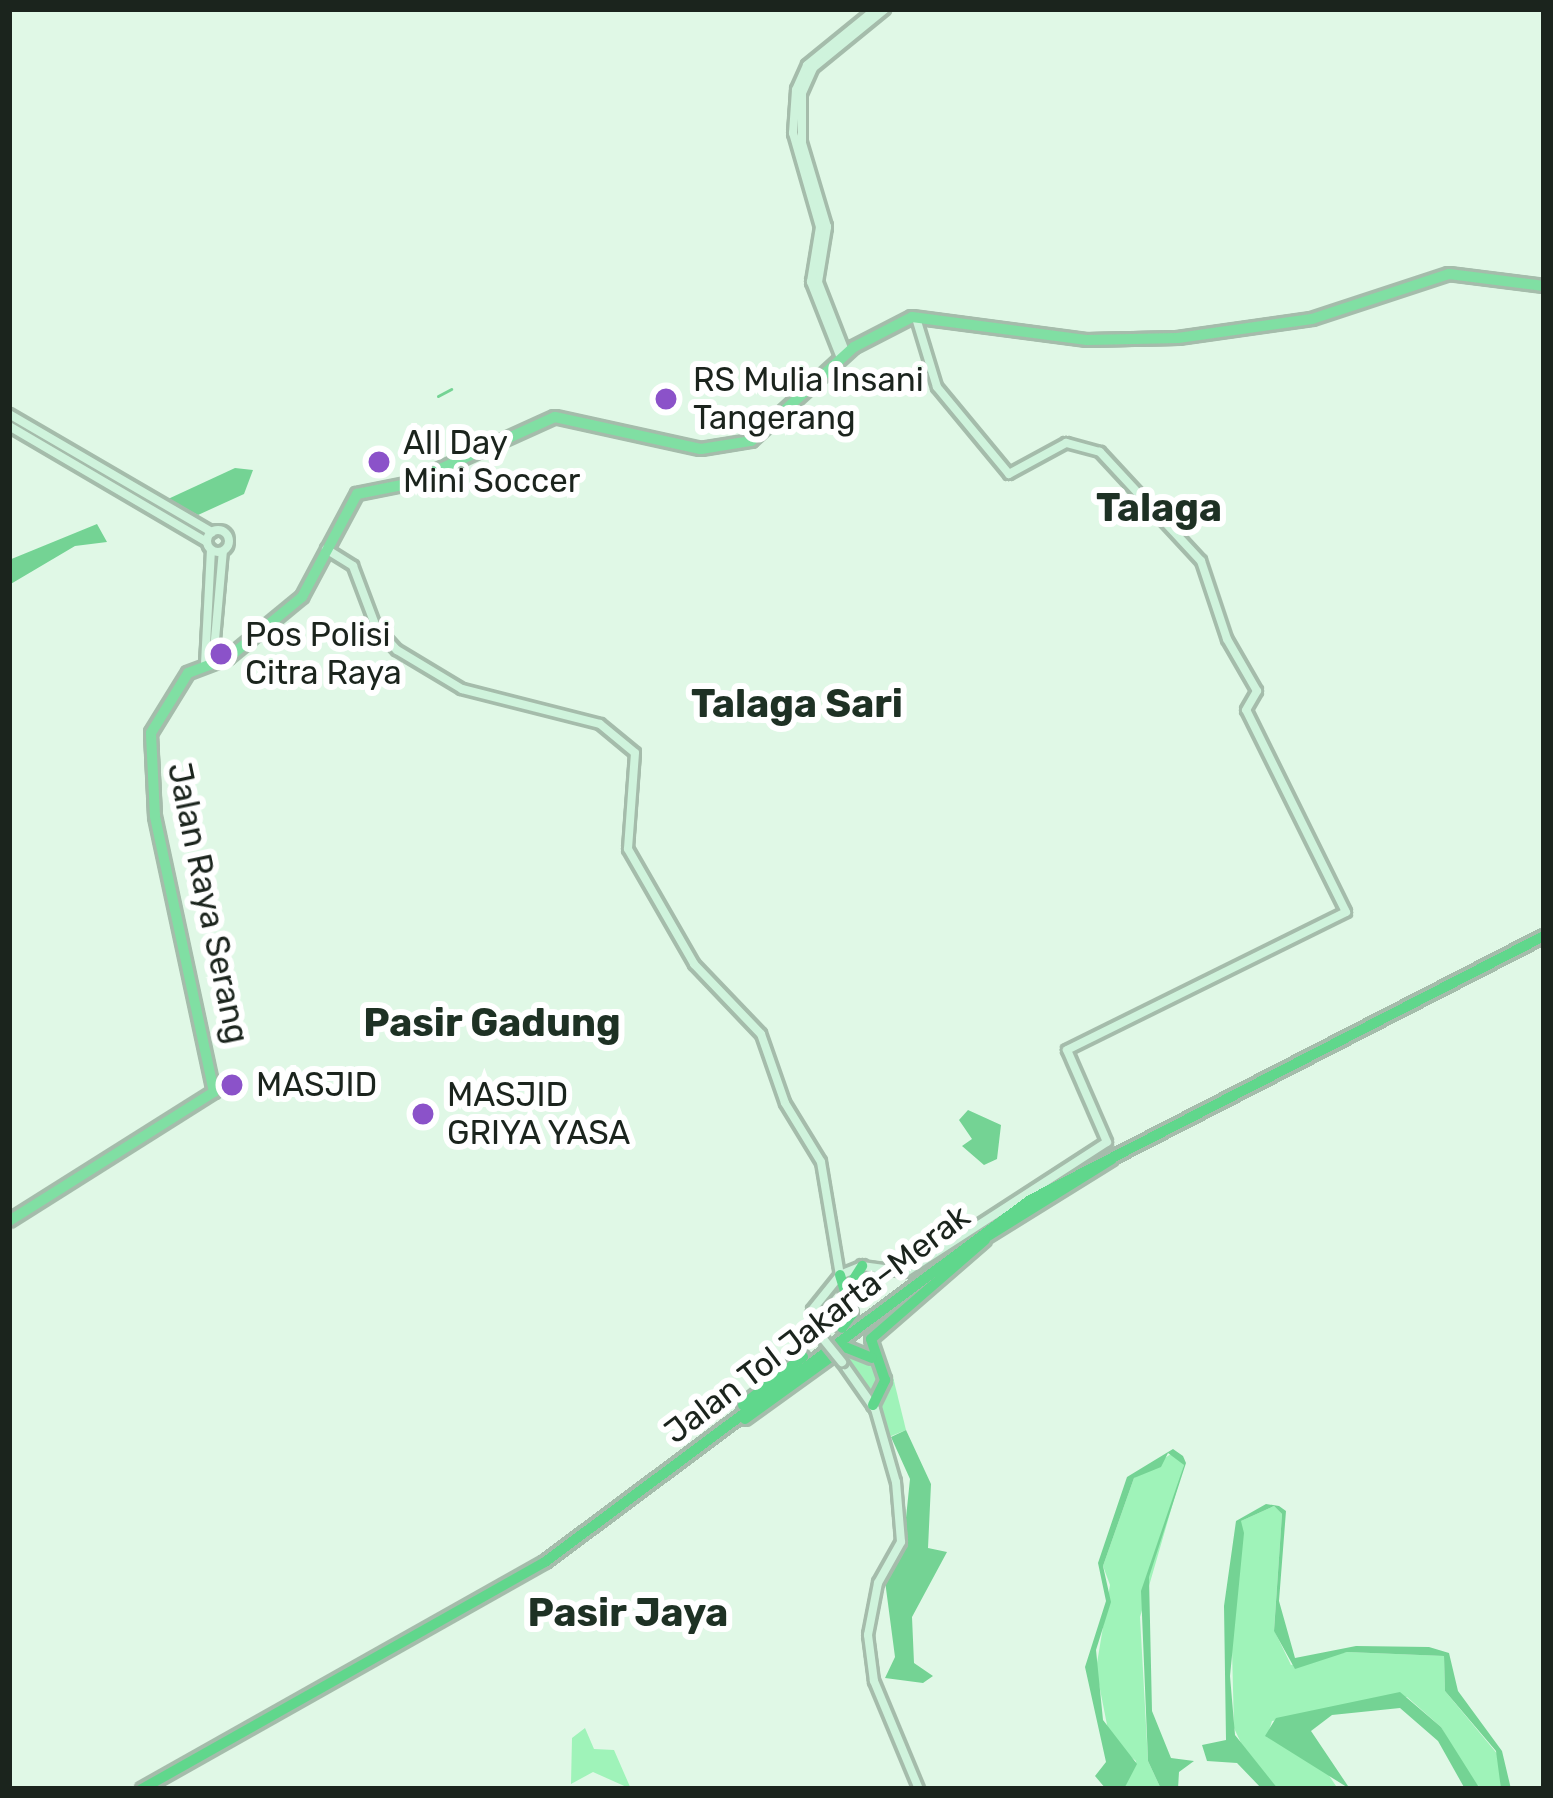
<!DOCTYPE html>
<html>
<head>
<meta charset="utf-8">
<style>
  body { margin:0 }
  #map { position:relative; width:1553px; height:1798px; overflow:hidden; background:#e0f8e6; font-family:Rubik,sans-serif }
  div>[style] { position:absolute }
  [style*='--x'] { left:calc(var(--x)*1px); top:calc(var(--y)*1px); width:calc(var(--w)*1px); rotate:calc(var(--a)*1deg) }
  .green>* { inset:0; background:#9ff3b9 }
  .water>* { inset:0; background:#74d394 }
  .stream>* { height:3px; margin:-1.5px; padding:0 1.5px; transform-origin:1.5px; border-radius:1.5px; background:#74d394 }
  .roads { filter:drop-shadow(3px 0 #a5bcab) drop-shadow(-3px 0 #a5bcab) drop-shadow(0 3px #a5bcab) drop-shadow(0 -3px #a5bcab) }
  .secondary>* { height:8px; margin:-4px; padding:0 4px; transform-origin:4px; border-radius:4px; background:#cff3dc }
  .secondary>.ring { margin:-4px; padding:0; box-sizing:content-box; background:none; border:8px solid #cff3dc; border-radius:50% }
  .trunk>* { height:10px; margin:-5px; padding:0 5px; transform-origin:5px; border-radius:5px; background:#80dfa3 }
  .motorway>* { height:10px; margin:-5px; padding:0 5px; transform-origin:5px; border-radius:5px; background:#60d78c }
  .bridges { filter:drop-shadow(3px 0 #a5bcab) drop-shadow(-3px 0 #a5bcab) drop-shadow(0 3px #a5bcab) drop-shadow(0 -3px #a5bcab) }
  .secondary-bridge>* { height:8px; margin:-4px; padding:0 4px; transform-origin:4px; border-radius:4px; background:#cff3dc }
  .dots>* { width:33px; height:33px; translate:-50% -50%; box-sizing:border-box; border:6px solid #fff; border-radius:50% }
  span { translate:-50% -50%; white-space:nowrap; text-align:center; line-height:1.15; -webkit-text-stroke:12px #fff; paint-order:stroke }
  .poi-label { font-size:33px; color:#1b241d }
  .left { translate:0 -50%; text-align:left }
  .street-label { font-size:33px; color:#1b241d }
  .quarter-label { font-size:39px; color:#1e3124; font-weight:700 }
  .frame { position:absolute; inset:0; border:12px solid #1b241d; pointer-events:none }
</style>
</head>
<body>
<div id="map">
  <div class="green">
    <div style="clip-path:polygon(850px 1350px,893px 1377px,906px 1430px,884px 1439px,834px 1358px)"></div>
    <div style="clip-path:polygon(1174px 1452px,1184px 1465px,1140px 1617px,1148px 1761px,1161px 1789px,1124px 1789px,1136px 1761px,1110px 1740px,1096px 1669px,1110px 1585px,1103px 1566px,1134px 1478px)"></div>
    <div style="clip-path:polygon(1274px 1506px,1282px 1514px,1274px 1630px,1291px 1665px,1347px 1652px,1444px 1656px,1445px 1691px,1499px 1756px,1501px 1789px,1473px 1785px,1441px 1727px,1407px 1697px,1272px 1721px,1267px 1737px,1320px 1762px,1338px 1789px,1278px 1789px,1247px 1756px,1234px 1728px,1231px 1611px,1241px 1521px)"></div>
    <div style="clip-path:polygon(585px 1728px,594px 1749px,614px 1750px,631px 1789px,593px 1772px,571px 1784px,572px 1738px)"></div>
  </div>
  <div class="water">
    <div style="clip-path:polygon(235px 468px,253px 470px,244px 494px,198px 515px,168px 499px)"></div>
    <div style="clip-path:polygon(97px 524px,107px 542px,75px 546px,9px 585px,9px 560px)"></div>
    <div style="clip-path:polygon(968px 1110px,1001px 1125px,997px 1159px,984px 1165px,962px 1146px,972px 1139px,959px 1120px)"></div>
    <div style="clip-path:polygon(906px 1430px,931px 1484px,928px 1548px,947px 1552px,912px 1617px,914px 1663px,933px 1676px,923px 1683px,885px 1678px,895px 1657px,885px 1581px,903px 1547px,910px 1479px,891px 1437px)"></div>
    <div style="clip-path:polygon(1173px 1449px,1183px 1456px,1186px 1463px,1149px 1577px,1152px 1711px,1171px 1758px,1194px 1761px,1179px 1772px,1178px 1789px,1161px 1789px,1148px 1761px,1141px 1591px,1184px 1465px,1168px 1453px,1161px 1467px,1134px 1478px,1103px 1566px,1111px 1602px,1096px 1650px,1103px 1720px,1137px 1764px,1124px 1789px,1106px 1789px,1095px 1776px,1106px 1762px,1085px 1667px,1106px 1601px,1098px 1563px,1127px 1477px)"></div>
    <div style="clip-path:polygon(1266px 1504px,1279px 1506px,1286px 1511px,1279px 1601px,1295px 1658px,1356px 1646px,1429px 1647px,1449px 1653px,1458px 1691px,1502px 1751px,1511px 1789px,1501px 1789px,1496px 1751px,1445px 1691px,1444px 1656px,1347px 1652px,1295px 1669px,1274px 1631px,1282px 1514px,1274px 1506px,1241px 1521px,1244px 1533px,1230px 1676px,1235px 1735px,1278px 1789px,1262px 1789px,1237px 1763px,1207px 1761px,1202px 1745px,1226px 1740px,1224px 1606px,1236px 1521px)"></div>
    <div style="clip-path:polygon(1400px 1692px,1441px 1727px,1480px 1789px,1465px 1789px,1438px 1741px,1400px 1708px,1332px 1715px,1311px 1731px,1350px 1789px,1265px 1736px,1276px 1718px)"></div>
  </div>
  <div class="stream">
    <div style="--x:438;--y:396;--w:15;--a:-28"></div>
  </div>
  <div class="roads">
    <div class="secondary">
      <div style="--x:846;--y:354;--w:77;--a:-111.3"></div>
      <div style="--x:818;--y:282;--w:56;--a:-80.7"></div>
      <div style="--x:827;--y:227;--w:88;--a:-106.6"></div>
      <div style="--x:802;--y:143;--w:50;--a:-90"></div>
      <div style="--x:802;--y:93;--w:27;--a:-66"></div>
      <div style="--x:813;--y:68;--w:93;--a:-39.3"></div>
      <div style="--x:841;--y:358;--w:82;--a:-111.5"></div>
      <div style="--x:811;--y:282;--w:56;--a:-80.7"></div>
      <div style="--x:820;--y:227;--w:98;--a:-106"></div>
      <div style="--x:793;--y:133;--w:43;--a:-86"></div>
      <div style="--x:796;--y:90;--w:27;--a:-66"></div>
      <div style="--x:807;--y:65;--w:89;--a:-39.1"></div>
      <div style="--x:9;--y:414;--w:235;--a:30.2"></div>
      <div style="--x:9;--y:426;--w:229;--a:30.4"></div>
      <div class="ring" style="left:207px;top:530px;width:14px;height:14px"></div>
      <div style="--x:326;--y:549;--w:32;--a:32"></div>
      <div style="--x:353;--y:566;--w:65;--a:69.3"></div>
      <div style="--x:376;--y:627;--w:31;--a:48"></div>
      <div style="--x:397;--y:650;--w:76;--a:31"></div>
      <div style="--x:462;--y:689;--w:142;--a:14.2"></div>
      <div style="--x:600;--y:724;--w:45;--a:39.6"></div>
      <div style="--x:635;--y:753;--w:96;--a:94.2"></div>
      <div style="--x:628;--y:849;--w:133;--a:60.1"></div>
      <div style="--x:694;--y:964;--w:97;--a:46.3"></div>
      <div style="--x:761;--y:1034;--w:73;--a:70.8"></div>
      <div style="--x:785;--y:1103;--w:69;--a:58.6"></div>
      <div style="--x:821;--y:1162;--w:115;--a:80.5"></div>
      <div style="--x:213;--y:662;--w:111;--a:-84.9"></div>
      <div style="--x:205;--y:664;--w:114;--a:-87"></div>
      <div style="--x:820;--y:1335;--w:26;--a:-108"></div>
      <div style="--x:812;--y:1310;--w:45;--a:-51.3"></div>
      <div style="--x:840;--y:1275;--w:24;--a:-22"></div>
      <div style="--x:862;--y:1266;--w:44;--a:7.8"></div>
      <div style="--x:906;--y:1272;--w:239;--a:-32.9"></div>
      <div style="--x:1107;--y:1142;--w:100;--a:-113.5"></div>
      <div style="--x:1067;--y:1050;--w:311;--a:-26.3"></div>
      <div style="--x:1346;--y:912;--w:225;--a:-116.3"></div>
      <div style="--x:1246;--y:710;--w:22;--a:-60"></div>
      <div style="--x:1257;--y:691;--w:60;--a:-120"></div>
      <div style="--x:1227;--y:639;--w:82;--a:-108.4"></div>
      <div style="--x:1201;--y:561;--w:149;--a:-132.8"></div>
      <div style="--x:1100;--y:452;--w:35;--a:-165"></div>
      <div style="--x:1066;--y:443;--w:65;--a:151.5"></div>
      <div style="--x:1009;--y:474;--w:113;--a:-129.6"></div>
      <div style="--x:937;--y:387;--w:72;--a:-106.9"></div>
      <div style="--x:842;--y:1362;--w:57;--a:54.9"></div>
      <div style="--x:875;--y:1409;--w:76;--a:74"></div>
      <div style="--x:896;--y:1482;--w:60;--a:85.2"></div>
      <div style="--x:901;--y:1542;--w:47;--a:119.3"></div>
      <div style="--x:878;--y:1583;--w:53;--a:100.9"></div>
      <div style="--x:868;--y:1635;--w:46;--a:82.6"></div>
      <div style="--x:874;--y:1681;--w:117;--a:67.4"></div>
    </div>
    <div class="trunk">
      <div style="--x:9;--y:1221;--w:242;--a:-32.2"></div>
      <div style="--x:214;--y:1092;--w:282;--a:-102.1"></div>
      <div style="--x:155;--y:816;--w:83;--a:-92.8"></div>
      <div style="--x:151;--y:733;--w:70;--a:-58.3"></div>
      <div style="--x:188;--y:673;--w:43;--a:-20.6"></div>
      <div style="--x:228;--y:658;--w:96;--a:-39.5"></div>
      <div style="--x:302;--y:597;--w:117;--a:-61.9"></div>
      <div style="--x:357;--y:494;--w:51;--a:-11.3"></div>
      <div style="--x:407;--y:484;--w:162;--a:-24.4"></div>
      <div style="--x:555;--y:417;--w:149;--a:12.4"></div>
      <div style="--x:701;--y:449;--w:51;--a:-9.1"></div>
      <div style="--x:751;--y:441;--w:139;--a:-42.4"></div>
      <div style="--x:854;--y:347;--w:65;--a:-27.3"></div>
      <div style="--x:912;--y:317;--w:177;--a:7.5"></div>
      <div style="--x:1087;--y:340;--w:91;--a:-1.3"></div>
      <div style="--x:1178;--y:338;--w:135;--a:-8.1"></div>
      <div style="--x:1312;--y:319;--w:144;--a:-18.2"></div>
      <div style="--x:1449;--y:274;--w:96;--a:7.2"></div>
    </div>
    <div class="motorway">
      <div style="--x:980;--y:1241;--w:155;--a:-31.8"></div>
      <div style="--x:840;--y:1275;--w:41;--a:72.9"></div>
      <div style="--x:852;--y:1314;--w:17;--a:126"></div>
      <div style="--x:849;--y:1287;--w:25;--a:-58"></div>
      <div style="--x:743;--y:1405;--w:77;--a:-38.7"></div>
      <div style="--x:873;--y:1405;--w:28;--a:-64"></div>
      <div style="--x:885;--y:1380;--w:43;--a:-108.9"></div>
      <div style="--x:871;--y:1339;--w:151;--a:-41"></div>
      <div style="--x:745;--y:1419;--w:123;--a:-35.8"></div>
      <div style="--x:845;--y:1347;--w:29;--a:22"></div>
      <div style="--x:142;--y:1789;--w:463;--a:-29.4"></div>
      <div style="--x:545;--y:1562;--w:605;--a:-36.74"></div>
      <div style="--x:1030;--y:1200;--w:578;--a:-27.19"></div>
    </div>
  </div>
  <div class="bridges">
    <div class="secondary-bridge">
      <div style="--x:820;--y:1335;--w:35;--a:51"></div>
    </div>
  </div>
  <div class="dots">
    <div style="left:666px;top:399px;background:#8b52c9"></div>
    <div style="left:379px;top:462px;background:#8b52c9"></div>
    <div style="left:221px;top:654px;background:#8b52c9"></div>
    <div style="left:232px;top:1085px;background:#8b52c9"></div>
    <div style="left:423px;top:1114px;background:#8b52c9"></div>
  </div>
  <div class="poi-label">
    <span class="left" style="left:693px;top:399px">RS Mulia Insani<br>Tangerang</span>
    <span class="left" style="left:403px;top:462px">All Day<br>Mini Soccer</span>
    <span class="left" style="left:245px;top:654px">Pos Polisi<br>Citra Raya</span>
    <span class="left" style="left:256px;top:1085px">MASJID</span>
    <span class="left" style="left:447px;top:1114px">MASJID<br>GRIYA YASA</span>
  </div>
  <div class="street-label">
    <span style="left:208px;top:903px;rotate:78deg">Jalan Raya Serang</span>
    <span style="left:817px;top:1324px;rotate:-37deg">Jalan Tol Jakarta–Merak</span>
  </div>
  <div class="quarter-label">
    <span style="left:1159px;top:508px">Talaga</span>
    <span style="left:797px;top:704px">Talaga Sari</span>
    <span style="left:492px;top:1023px">Pasir Gadung</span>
    <span style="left:628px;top:1613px">Pasir Jaya</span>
  </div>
  <div class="frame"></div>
</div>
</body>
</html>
